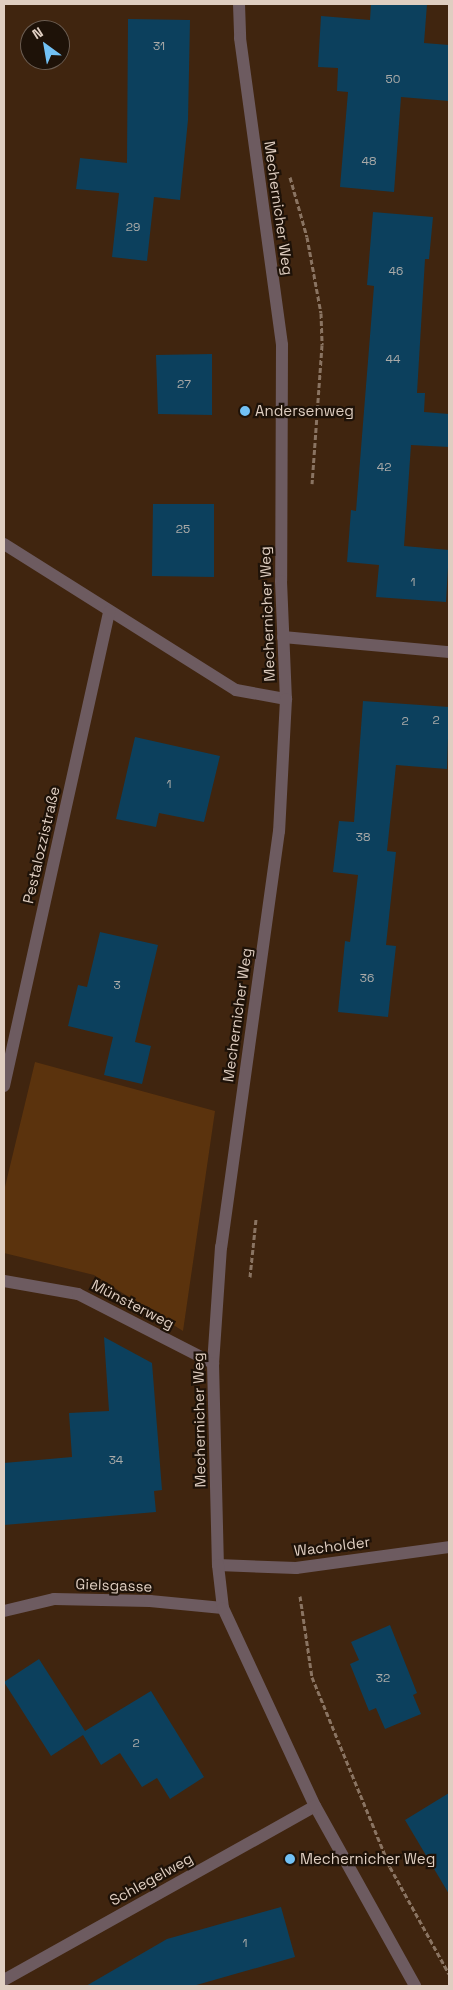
<!DOCTYPE html>
<html>
<head>
<meta charset="utf-8">
<style>
  body { margin:0 }
  #map { position:relative; width:453px; height:1990px; overflow:hidden; background:#40250f; font-family:"Space Grotesk",sans-serif }
  div>[style] { position:absolute }
  [style*='--x'] { left:calc(var(--x)*1px); top:calc(var(--y)*1px); width:calc(var(--w)*1px); rotate:calc(var(--a)*1deg) }
  .green>* { inset:0; background:#5b330d }
  .building>* { inset:0; background:#0c405d }
  .path>* { height:3px; margin-top:-1.5px; transform-origin:0; background:repeating-linear-gradient(90deg,#8a7462 0 5px,transparent 0 7.5px) }
  .minor>* { height:12px; margin:-6px; padding:0 6px; transform-origin:6px; border-radius:6px; background:#6d5b60 }
  .tertiary>* { height:12px; margin:-6px; padding:0 6px; transform-origin:6px; border-radius:6px; background:#6d5b60 }
  .dots>* { width:14px; height:14px; translate:-50% -50%; box-sizing:border-box; border:2px solid #1e1208; border-radius:50% }
  span { translate:-50% -50%; white-space:nowrap; text-align:center; line-height:1.15; -webkit-text-stroke:4.5px #1e1208; paint-order:stroke }
  .number-label { font-size:12px; color:#aaaaa8 }
  .number-label span { -webkit-text-stroke-width:0 }
  .street-label { font-size:15px; color:#dfcec1 }
  .poi-label { font-size:15px; color:#dfcec1 }
  .left { translate:0 -50%; text-align:left }
  .frame { position:absolute; inset:0; border:5px solid #dfcec1; pointer-events:none }
  .north { position:absolute; left:20px; top:20px; width:50px; height:50px; box-sizing:border-box; background:#1e1208; border:1px solid #6b5d52; border-radius:50%; rotate:328deg; font-size:14px; font-weight:700; line-height:20px; text-align:center; color:#dfcec1 }
  .north::after { content:''; display:block; margin:auto; width:18px; height:22px; background:#72c1f5; clip-path:polygon(50% 0,100% 100%,50% 72%,0 100%) }
</style>
</head>
<body>
<div id="map">
  <div class="green">
    <div style="clip-path:polygon(35px 1062px,215px 1111px,183px 1331px,94px 1275px,4px 1253px,4px 1191px)"></div>
  </div>
  <div class="building">
    <div style="clip-path:polygon(371px 4px,427px 4px,424px 43px,449px 45px,449px 101px,401px 97px,394px 192px,340px 187px,348px 92px,337px 91px,338px 68px,318px 67px,321px 16px,370px 20px)"></div>
    <div style="clip-path:polygon(128px 19px,190px 20px,188px 120px,180px 200px,154px 197px,147px 261px,112px 257px,119px 193px,76px 189px,80px 158px,127px 163px)"></div>
    <div style="clip-path:polygon(373px 212px,433px 217px,429px 259px,425px 259px,417px 393px,425px 393px,424px 412px,449px 414px,449px 447px,411px 445px,404px 546px,449px 550px,446px 602px,376px 597px,379px 565px,347px 562px,351px 510px,356px 511px,374px 286px,367px 285px)"></div>
    <div style="clip-path:polygon(212px 354px,212px 415px,158px 414px,156px 355px)"></div>
    <div style="clip-path:polygon(153px 504px,214px 504px,214px 577px,152px 576px)"></div>
    <div style="clip-path:polygon(363px 701px,449px 707px,447px 769px,396px 765px,387px 851px,396px 852px,386px 945px,396px 946px,388px 1017px,338px 1012px,345px 941px,350px 942px,358px 875px,333px 872px,339px 821px,354px 822px)"></div>
    <div style="clip-path:polygon(135px 737px,220px 756px,204px 822px,159px 813px,156px 827px,116px 819px)"></div>
    <div style="clip-path:polygon(100px 932px,158px 945px,135px 1042px,151px 1046px,142px 1084px,104px 1075px,113px 1037px,68px 1026px,78px 985px,87px 987px)"></div>
    <div style="clip-path:polygon(104px 1337px,152px 1363px,162px 1490px,154px 1491px,156px 1512px,4px 1525px,4px 1463px,72px 1457px,69px 1413px,109px 1411px)"></div>
    <div style="clip-path:polygon(390px 1625px,417px 1693px,413px 1695px,421px 1714px,385px 1729px,376px 1708px,369px 1711px,350px 1664px,359px 1660px,351px 1642px)"></div>
    <div style="clip-path:polygon(39px 1659px,85px 1731px,151px 1691px,204px 1777px,170px 1799px,157px 1778px,142px 1787px,120px 1753px,101px 1765px,83px 1735px,51px 1756px,4px 1682px)"></div>
    <div style="clip-path:polygon(449px 1793px,449px 1894px,405px 1820px)"></div>
    <div style="clip-path:polygon(281px 1907px,295px 1957px,193px 1986px,86px 1986px,167px 1939px)"></div>
  </div>
  <div class="path">
    <div style="--x:290;--y:177;--w:62;--a:74.2"></div>
    <div style="--x:307;--y:237;--w:77;--a:79.6"></div>
    <div style="--x:321;--y:313;--w:32;--a:88"></div>
    <div style="--x:322;--y:345;--w:139;--a:94.1"></div>
    <div style="--x:250;--y:1277;--w:58;--a:-84.1"></div>
    <div style="--x:300;--y:1596;--w:82;--a:81.6"></div>
    <div style="--x:312;--y:1677;--w:205;--a:67.7"></div>
    <div style="--x:390;--y:1867;--w:122;--a:61.1"></div>
  </div>
  <div class="minor">
    <div style="--x:4;--y:544;--w:274;--a:32.2"></div>
    <div style="--x:236;--y:690;--w:51;--a:10.2"></div>
    <div style="--x:283;--y:637;--w:167;--a:5.2"></div>
    <div style="--x:4;--y:1086;--w:486;--a:-77.5"></div>
    <div style="--x:4;--y:1281;--w:75;--a:10"></div>
    <div style="--x:78;--y:1294;--w:152;--a:27.1"></div>
    <div style="--x:218;--y:1565;--w:78;--a:2.2"></div>
    <div style="--x:296;--y:1568;--w:154;--a:-7.8"></div>
    <div style="--x:4;--y:1611;--w:51;--a:-13.5"></div>
    <div style="--x:54;--y:1599;--w:96;--a:1.2"></div>
    <div style="--x:150;--y:1601;--w:73;--a:5.5"></div>
    <div style="--x:4;--y:1980;--w:356;--a:-29.2"></div>
  </div>
  <div class="tertiary">
    <div style="--x:239;--y:4;--w:34;--a:88"></div>
    <div style="--x:240;--y:38;--w:310;--a:82.2"></div>
    <div style="--x:282;--y:345;--w:236;--a:90.2"></div>
    <div style="--x:281;--y:581;--w:118;--a:87.6"></div>
    <div style="--x:286;--y:699;--w:132;--a:93"></div>
    <div style="--x:279;--y:831;--w:420;--a:97.9"></div>
    <div style="--x:221;--y:1247;--w:116;--a:93.9"></div>
    <div style="--x:213;--y:1363;--w:202;--a:88.6"></div>
    <div style="--x:218;--y:1565;--w:43;--a:83.4"></div>
    <div style="--x:223;--y:1608;--w:218;--a:65.1"></div>
    <div style="--x:315;--y:1806;--w:206;--a:60.9"></div>
  </div>
  <div class="dots">
    <div style="left:245px;top:411px;background:#72c1f5"></div>
    <div style="left:290px;top:1859px;background:#72c1f5"></div>
  </div>
  <div class="number-label">
    <span style="left:159px;top:47px">31</span>
    <span style="left:393px;top:80px">50</span>
    <span style="left:369px;top:162px">48</span>
    <span style="left:133px;top:228px">29</span>
    <span style="left:396px;top:272px">46</span>
    <span style="left:393px;top:360px">44</span>
    <span style="left:184px;top:385px">27</span>
    <span style="left:384px;top:468px">42</span>
    <span style="left:183px;top:530px">25</span>
    <span style="left:413px;top:583px">1</span>
    <span style="left:436px;top:721px">2</span>
    <span style="left:405px;top:722px">2</span>
    <span style="left:169px;top:785px">1</span>
    <span style="left:363px;top:838px">38</span>
    <span style="left:367px;top:979px">36</span>
    <span style="left:117px;top:986px">3</span>
    <span style="left:116px;top:1461px">34</span>
    <span style="left:383px;top:1679px">32</span>
    <span style="left:136px;top:1744px">2</span>
    <span style="left:245px;top:1944px">1</span>
  </div>
  <div class="street-label">
    <span style="left:279px;top:208px;rotate:82deg">Mechernicher Weg</span>
    <span style="left:267px;top:614px;rotate:-92deg">Mechernicher Weg</span>
    <span style="left:41px;top:845px;rotate:-77deg">Pestalozzistraße</span>
    <span style="left:237px;top:1015px;rotate:-82deg">Mechernicher Weg</span>
    <span style="left:133px;top:1304px;rotate:27deg">Münsterweg</span>
    <span style="left:199px;top:1420px;rotate:-91deg">Mechernicher Weg</span>
    <span style="left:332px;top:1546px;rotate:-7deg">Wacholder</span>
    <span style="left:114px;top:1585px;rotate:2deg">Gielsgasse</span>
    <span style="left:151px;top:1879px;rotate:-29deg">Schlegelweg</span>
  </div>
  <div class="poi-label">
    <span class="left" style="left:255px;top:411px">Andersenweg</span>
    <span class="left" style="left:300px;top:1859px">Mechernicher Weg</span>
  </div>
  <div class="frame"></div>
  <div class="north">N</div>
</div>
</body>
</html>
